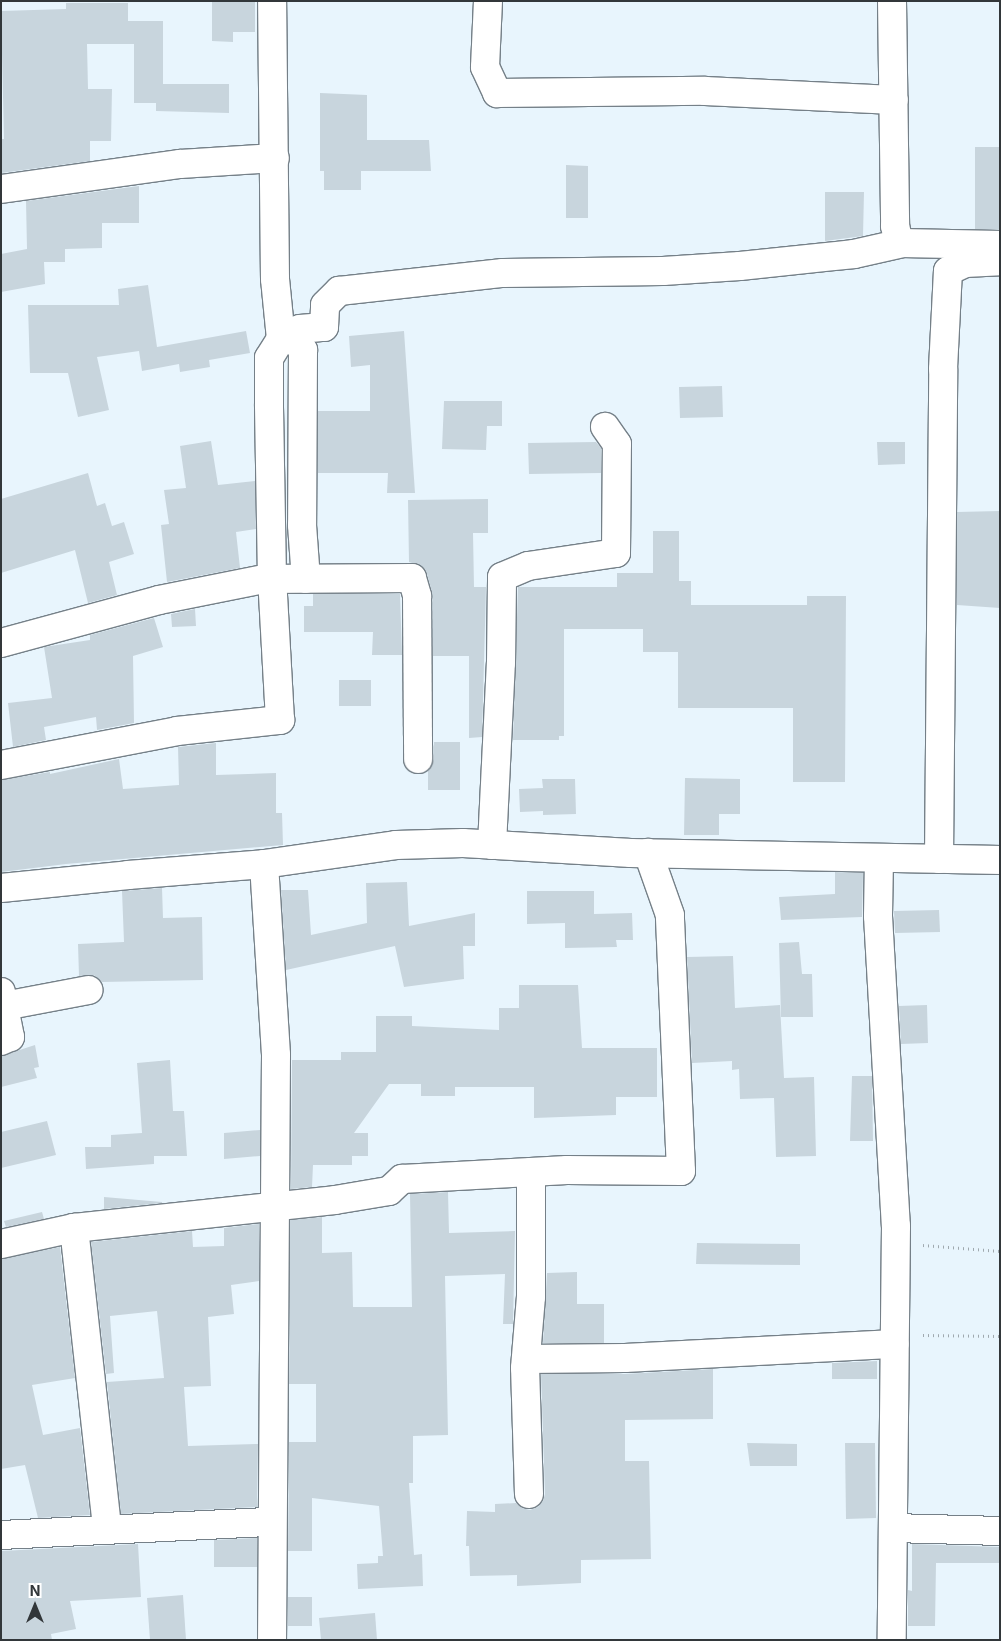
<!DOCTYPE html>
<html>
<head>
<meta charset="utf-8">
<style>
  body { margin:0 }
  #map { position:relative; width:1001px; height:1641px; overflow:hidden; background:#e8f5fd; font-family:Inter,sans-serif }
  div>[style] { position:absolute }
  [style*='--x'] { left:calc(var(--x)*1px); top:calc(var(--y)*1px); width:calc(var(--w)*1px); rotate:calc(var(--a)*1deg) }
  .building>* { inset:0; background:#c8d5dd }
  .path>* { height:3px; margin-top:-1.5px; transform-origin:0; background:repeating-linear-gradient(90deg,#a0a9af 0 1px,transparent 0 5px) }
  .roads { filter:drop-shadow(1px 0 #758088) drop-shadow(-1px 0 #758088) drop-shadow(0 1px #758088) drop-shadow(0 -1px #758088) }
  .minor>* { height:28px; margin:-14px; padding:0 14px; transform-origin:14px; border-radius:14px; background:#fff }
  span { translate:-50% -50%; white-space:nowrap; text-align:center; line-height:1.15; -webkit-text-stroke:4.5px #fff; paint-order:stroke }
  .frame { position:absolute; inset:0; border:2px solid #32373a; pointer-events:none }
  .north { position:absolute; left:10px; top:1581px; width:50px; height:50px; -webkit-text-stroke:4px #fff; paint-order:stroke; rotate:0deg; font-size:14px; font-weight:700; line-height:20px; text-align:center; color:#32373a }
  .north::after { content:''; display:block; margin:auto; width:18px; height:22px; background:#32373a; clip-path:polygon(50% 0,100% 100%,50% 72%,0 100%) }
</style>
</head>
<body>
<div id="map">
  <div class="building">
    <div style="clip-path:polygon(212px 1px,255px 1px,255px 32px,233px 32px,233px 42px,212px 41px)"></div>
    <div style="clip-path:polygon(66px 3px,128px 3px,128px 21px,163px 21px,163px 84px,229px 84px,229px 113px,156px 111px,156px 103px,134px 103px,134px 44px,87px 44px,88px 89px,112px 89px,111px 141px,90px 141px,90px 161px,1px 173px,1px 139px,4px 139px,1px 11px,66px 9px)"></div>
    <div style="clip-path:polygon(320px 93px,367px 95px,367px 140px,429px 140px,431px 171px,361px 171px,361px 190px,324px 190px,324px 171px,320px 171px)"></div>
    <div style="clip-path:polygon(975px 147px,1000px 147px,1000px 229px,975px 229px)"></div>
    <div style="clip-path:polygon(566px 165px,588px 166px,588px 218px,566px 218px)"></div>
    <div style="clip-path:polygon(139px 186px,139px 223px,102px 223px,102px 248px,65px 249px,65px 262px,44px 262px,45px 284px,1px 292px,1px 254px,27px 249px,26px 201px)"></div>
    <div style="clip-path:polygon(825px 192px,864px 192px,863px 236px,825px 241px)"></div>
    <div style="clip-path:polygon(148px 285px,157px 347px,246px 331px,250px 353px,209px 360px,210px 367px,180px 372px,179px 364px,142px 371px,139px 351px,97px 357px,109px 410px,78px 417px,68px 373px,30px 373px,28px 305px,119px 305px,118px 289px)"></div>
    <div style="clip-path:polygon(404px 331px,415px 493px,387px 493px,388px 473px,318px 473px,318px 411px,370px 411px,370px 365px,351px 367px,349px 336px)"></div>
    <div style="clip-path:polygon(722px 386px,723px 417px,680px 418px,679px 387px)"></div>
    <div style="clip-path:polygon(444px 401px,502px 401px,502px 426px,487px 426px,486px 450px,442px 449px)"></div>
    <div style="clip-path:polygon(211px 441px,218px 485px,255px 481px,256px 529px,236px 532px,240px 568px,167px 582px,161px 525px,169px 524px,164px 490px,186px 488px,180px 446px)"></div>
    <div style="clip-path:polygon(596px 442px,601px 448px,601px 473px,529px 474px,528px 443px)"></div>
    <div style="clip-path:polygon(877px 442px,905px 442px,905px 464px,878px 465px)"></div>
    <div style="clip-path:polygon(88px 473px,97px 506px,105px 503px,112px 526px,124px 522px,134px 554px,109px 562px,117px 595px,88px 603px,75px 550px,1px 573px,1px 499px)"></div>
    <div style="clip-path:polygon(488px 499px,488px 533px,473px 533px,474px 587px,486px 587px,482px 737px,469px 738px,469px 656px,433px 656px,432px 592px,427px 574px,422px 566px,409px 562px,408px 500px)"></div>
    <div style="clip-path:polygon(1000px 511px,1000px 608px,957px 605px,957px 512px)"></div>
    <div style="clip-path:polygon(653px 531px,679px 531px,679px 581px,691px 581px,691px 605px,807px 605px,807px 596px,846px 596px,845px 782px,793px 782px,793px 708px,678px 708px,678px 652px,643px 652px,643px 629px,564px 629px,564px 736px,559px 736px,559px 740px,513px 740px,518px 587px,617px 587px,617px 573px,653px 573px)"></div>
    <div style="clip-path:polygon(313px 594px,400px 594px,402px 655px,372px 655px,373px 632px,304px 632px,304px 606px,313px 606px)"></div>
    <div style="clip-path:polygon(195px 609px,196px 626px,172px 627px,171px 614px)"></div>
    <div style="clip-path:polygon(154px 618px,163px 647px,133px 656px,134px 723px,97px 730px,96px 717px,44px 727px,46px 740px,13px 747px,8px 703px,52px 698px,44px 647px,90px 640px,90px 635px)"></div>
    <div style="clip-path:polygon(339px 680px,371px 680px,371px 706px,339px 706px)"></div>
    <div style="clip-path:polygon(434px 742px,460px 742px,460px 790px,428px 790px,428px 771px,434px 759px)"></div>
    <div style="clip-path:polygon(216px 743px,216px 775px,276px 773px,276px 813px,282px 813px,283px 845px,66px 864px,1px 872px,1px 780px,50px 772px,50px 774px,119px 759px,123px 789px,179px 785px,178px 747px)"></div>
    <div style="clip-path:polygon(685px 778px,740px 779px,740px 814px,719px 814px,719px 835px,684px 835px)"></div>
    <div style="clip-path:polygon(542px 779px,575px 779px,576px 814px,543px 815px,543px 811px,520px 812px,519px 789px,543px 788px)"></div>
    <div style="clip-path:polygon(835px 872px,863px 873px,862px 917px,781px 920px,779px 897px,835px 894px)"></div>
    <div style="clip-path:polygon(407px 882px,409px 926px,475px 913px,475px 946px,463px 946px,464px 979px,404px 987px,395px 946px,286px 970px,281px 890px,308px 890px,311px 935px,367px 923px,366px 883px)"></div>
    <div style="clip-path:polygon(162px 888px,163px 918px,202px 917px,203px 980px,102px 982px,94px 975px,79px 976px,78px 944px,124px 942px,122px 891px)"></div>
    <div style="clip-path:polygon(527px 891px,594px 891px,594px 914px,632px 913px,633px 940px,616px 940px,617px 947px,565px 948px,565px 923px,527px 924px)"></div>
    <div style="clip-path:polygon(939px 910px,940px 932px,895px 933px,894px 911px)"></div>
    <div style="clip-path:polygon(799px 942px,802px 974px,812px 974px,813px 1017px,781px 1017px,779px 943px)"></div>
    <div style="clip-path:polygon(733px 956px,735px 1008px,780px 1005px,784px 1078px,814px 1077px,816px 1156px,776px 1157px,774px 1098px,740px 1099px,739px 1069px,732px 1070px,732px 1061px,692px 1063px,687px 957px)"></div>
    <div style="clip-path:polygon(519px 985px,578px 985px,582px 1048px,657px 1048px,657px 1097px,616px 1097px,616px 1115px,534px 1118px,534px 1087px,455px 1087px,455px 1096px,421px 1096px,421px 1084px,389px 1084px,354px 1133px,368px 1133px,368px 1156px,352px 1156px,352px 1165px,313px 1165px,312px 1187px,291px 1189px,292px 1060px,341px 1060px,341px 1052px,376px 1052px,376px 1016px,412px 1016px,412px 1026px,499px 1030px,499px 1008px,519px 1008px)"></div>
    <div style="clip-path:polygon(927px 1005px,928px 1043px,901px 1044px,899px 1006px)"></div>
    <div style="clip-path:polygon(35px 1045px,39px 1067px,34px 1068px,37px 1078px,1px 1087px,1px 1056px)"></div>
    <div style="clip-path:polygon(170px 1060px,173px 1111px,184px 1111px,187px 1156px,154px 1156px,154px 1164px,86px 1169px,85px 1147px,111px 1147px,111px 1135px,142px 1133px,137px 1063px)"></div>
    <div style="clip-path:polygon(852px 1076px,872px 1076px,873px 1141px,850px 1141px)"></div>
    <div style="clip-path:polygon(47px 1121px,56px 1155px,1px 1168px,1px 1132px)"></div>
    <div style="clip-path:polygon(260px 1130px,260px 1156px,224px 1159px,224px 1133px)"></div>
    <div style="clip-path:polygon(448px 1192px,449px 1233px,515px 1231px,513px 1324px,503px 1324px,505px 1274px,445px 1276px,448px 1435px,413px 1436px,413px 1483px,409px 1483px,414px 1555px,422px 1554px,423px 1586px,358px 1589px,357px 1564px,378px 1563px,378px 1556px,383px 1556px,379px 1506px,312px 1498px,312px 1551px,288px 1551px,289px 1442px,316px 1442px,316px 1384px,289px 1384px,290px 1220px,322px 1217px,322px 1253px,352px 1252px,353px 1307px,412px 1307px,410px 1194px)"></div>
    <div style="clip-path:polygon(104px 1197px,162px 1202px,162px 1203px,104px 1209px)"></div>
    <div style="clip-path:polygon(42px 1212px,44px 1219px,6px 1227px,4px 1221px)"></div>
    <div style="clip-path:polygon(259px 1224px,259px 1281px,231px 1285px,234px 1314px,208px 1317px,211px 1386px,184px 1387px,188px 1446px,258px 1444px,257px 1507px,121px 1514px,107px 1382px,164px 1378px,157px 1311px,110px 1316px,114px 1373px,106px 1374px,91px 1242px,192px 1231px,193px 1247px,224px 1246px,224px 1228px)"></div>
    <div style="clip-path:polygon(697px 1243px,800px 1244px,800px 1265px,696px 1264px)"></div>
    <div style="clip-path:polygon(60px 1247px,75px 1378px,32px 1385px,43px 1435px,80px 1428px,90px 1515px,38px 1518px,25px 1465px,1px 1469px,1px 1259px)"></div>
    <div style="clip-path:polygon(577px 1272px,577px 1304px,604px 1304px,604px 1343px,543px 1343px,547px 1273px)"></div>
    <div style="clip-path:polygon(877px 1361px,877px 1379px,832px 1379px,832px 1363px)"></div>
    <div style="clip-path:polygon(713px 1369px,713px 1419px,625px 1420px,625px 1461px,649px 1461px,651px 1559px,581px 1560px,581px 1583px,517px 1586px,517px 1575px,470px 1576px,469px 1546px,466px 1546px,467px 1511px,495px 1512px,495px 1504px,516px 1503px,522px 1508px,530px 1510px,538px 1507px,543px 1501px,545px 1494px,541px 1374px,625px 1374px)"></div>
    <div style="clip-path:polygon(747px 1443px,797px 1444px,797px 1466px,750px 1466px)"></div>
    <div style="clip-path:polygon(845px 1443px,875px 1443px,876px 1518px,846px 1519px)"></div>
    <div style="clip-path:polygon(257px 1538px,257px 1567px,214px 1567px,214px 1540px)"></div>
    <div style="clip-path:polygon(138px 1544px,141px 1597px,70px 1601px,76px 1629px,51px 1634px,52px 1640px,1px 1640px,1px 1551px)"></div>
    <div style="clip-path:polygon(912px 1544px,1000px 1547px,1000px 1563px,936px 1563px,935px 1626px,908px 1626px,908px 1590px,912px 1591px)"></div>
    <div style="clip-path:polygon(183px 1595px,186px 1640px,150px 1640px,147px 1598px)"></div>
    <div style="clip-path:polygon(288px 1597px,312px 1597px,312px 1626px,288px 1626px)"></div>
    <div style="clip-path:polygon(375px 1613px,377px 1640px,321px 1640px,319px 1618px)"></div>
  </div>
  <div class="path">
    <div style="--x:923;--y:1245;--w:77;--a:4.5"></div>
    <div style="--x:923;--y:1335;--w:77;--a:0.7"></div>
  </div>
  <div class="roads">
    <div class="minor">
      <div style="--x:488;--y:1;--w:66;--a:92.6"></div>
      <div style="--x:485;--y:67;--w:29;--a:65"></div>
      <div style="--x:497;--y:93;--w:208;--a:-0.6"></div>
      <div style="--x:705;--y:91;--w:189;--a:2.7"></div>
      <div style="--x:892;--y:1;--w:225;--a:89.2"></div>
      <div style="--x:895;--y:226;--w:12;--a:76"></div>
      <div style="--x:898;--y:238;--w:7;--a:45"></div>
      <div style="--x:903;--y:243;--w:97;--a:1.2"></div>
      <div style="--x:1;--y:189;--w:181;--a:-8"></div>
      <div style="--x:180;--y:164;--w:95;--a:-3.6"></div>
      <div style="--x:290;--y:334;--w:21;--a:51"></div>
      <div style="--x:303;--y:350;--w:175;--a:90.3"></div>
      <div style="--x:302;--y:525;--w:54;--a:85.8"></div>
      <div style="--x:281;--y:339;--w:21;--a:-28"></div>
      <div style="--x:300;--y:329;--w:24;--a:-5"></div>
      <div style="--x:324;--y:327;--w:22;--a:-87"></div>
      <div style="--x:325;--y:305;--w:20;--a:-45"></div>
      <div style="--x:339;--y:291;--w:165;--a:-6.3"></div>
      <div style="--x:503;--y:273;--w:160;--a:-0.7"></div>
      <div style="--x:663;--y:271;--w:77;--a:-3.7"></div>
      <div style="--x:740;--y:266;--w:115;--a:-6"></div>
      <div style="--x:854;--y:254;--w:50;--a:-12.7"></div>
      <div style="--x:1;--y:643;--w:164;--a:-15.2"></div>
      <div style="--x:159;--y:600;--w:107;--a:-11.3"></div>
      <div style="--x:264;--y:579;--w:148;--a:-0.4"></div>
      <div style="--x:412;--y:578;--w:19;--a:74"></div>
      <div style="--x:417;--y:596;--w:163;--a:89.6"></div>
      <div style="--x:1;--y:765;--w:179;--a:-10.9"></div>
      <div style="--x:177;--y:731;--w:104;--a:-6.1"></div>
      <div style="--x:280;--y:720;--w:141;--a:-93.2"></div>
      <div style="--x:272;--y:579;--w:175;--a:-91"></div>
      <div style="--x:269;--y:404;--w:46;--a:-90"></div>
      <div style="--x:269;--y:358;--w:22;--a:-58"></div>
      <div style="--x:281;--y:339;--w:60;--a:-95.7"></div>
      <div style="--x:275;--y:279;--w:278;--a:-90.6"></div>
      <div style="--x:492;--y:845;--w:182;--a:-87.2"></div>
      <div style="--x:501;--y:663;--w:86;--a:-89.3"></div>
      <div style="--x:502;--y:577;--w:28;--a:-23"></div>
      <div style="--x:528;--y:566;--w:89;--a:-8.4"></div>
      <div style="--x:616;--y:553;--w:109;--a:-89.5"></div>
      <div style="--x:617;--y:444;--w:21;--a:-125"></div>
      <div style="--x:879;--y:858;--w:58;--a:91"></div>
      <div style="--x:878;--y:916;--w:311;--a:86.7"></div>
      <div style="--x:896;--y:1226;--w:414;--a:90.6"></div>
      <div style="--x:939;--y:859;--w:490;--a:-89.5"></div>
      <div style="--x:943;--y:369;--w:98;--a:-87.1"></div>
      <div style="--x:948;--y:271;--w:19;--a:-25"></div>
      <div style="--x:965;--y:263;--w:35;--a:-3"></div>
      <div style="--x:264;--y:864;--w:191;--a:86.4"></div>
      <div style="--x:276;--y:1055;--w:585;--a:90.39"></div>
      <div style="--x:1;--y:888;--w:128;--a:-5.8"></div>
      <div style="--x:128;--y:875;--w:136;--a:-4.6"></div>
      <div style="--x:264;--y:864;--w:133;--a:-8.2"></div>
      <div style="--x:396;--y:845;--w:67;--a:-1.7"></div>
      <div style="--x:463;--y:843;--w:168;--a:3.4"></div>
      <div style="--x:631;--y:853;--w:369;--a:1.1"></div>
      <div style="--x:1;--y:992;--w:46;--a:78.7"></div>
      <div style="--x:10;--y:1037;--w:10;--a:156"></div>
      <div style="--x:4;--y:1006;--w:86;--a:-10.7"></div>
      <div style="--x:74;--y:1228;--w:303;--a:83.7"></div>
      <div style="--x:1;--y:1244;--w:75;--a:-12.4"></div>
      <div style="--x:74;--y:1228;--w:262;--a:-6.1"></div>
      <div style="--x:335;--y:1200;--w:55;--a:-9.5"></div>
      <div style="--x:389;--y:1191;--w:18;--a:-43"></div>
      <div style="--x:402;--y:1179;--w:165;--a:-3.1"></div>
      <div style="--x:567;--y:1170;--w:114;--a:0.5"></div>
      <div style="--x:681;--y:1171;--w:256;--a:-92.5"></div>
      <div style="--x:670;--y:915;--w:66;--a:-109.5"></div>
      <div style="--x:526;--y:1359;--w:99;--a:-0.6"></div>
      <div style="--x:625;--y:1358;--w:270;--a:-3"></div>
      <div style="--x:529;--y:1494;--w:126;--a:-91.8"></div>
      <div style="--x:525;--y:1368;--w:71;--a:-85.2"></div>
      <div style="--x:531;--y:1297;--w:125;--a:-90"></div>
      <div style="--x:893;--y:1528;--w:107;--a:1.6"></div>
      <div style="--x:1;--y:1535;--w:270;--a:-2.8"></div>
    </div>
  </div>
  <div class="frame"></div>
  <div class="north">N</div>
</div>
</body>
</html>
